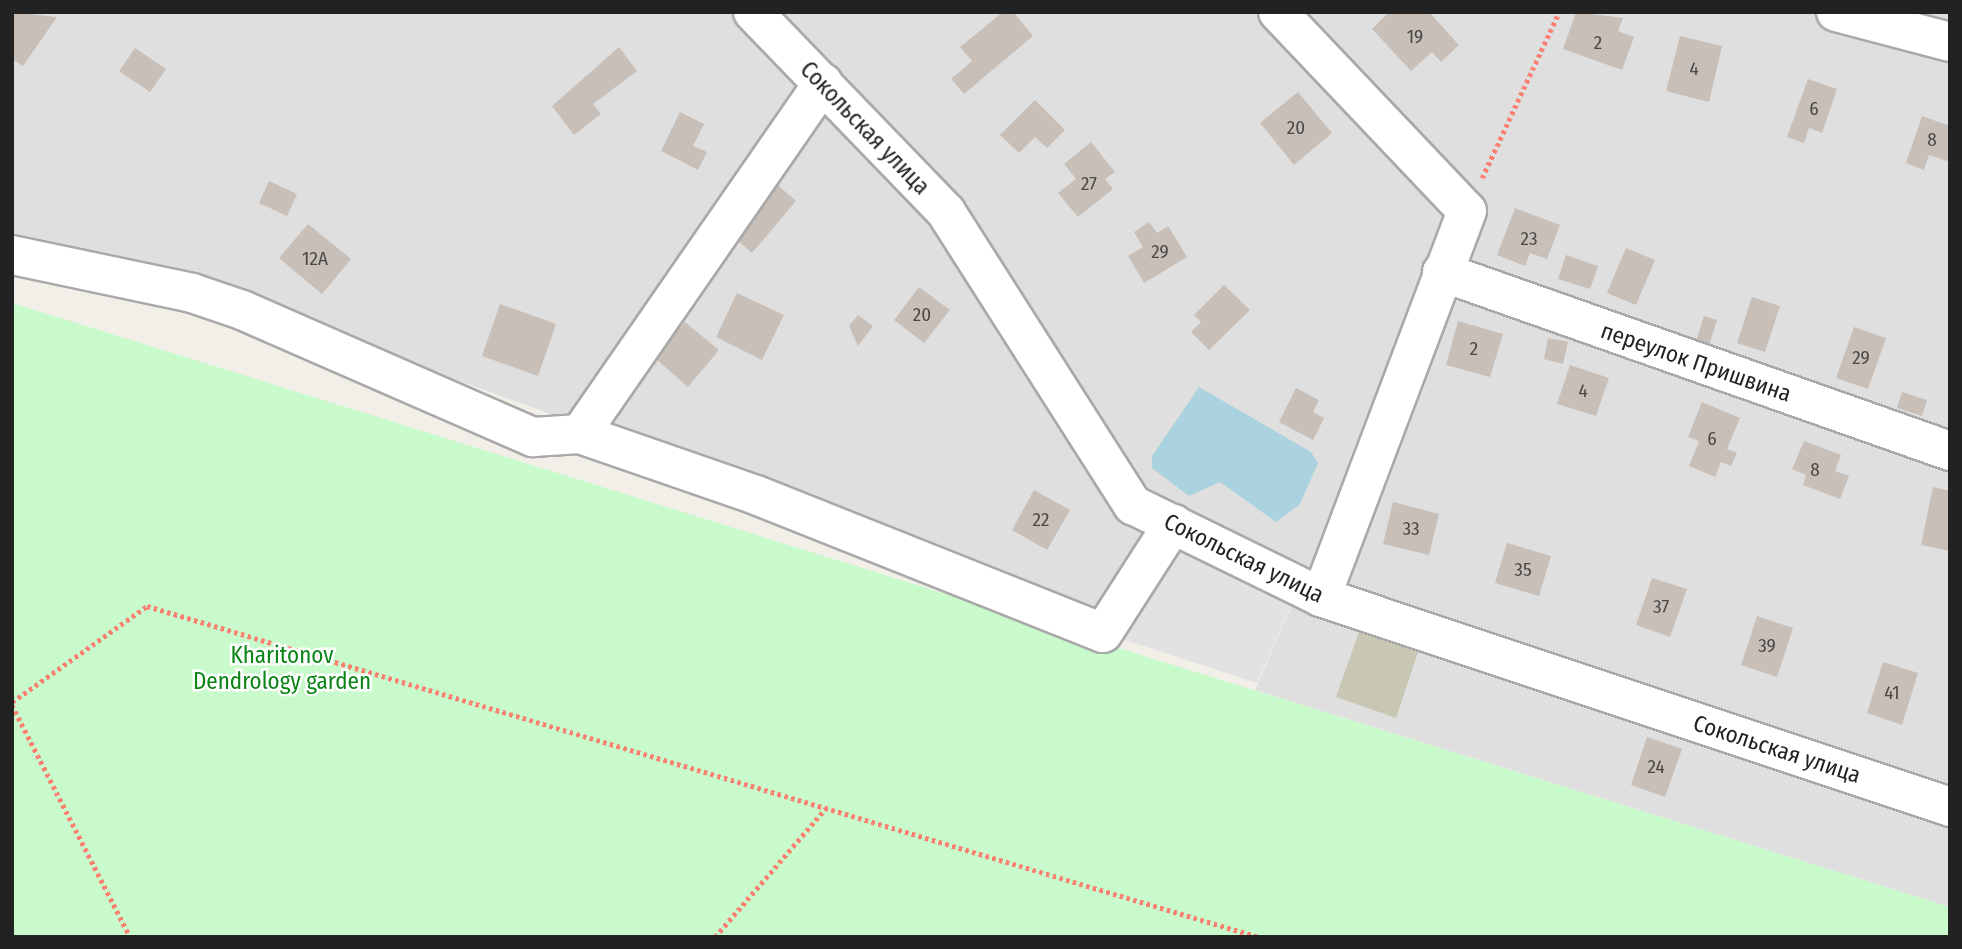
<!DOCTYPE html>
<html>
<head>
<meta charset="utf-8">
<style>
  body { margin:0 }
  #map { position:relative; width:1962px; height:949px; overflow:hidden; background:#f2efe9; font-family:"Fira Sans Condensed",sans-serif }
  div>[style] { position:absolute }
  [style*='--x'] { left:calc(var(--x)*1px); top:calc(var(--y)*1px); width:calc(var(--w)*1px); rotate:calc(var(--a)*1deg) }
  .residential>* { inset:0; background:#e0dfdf }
  .construction>* { inset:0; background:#c7c7b4 }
  .park>* { inset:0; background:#c8facc }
  .parking>* { inset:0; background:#e2e2e2 }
  .water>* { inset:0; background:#aad3df }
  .building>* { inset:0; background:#c7bfb8 }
  .path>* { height:4.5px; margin-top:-2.25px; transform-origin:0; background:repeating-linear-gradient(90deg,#fa8072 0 3.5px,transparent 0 7px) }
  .roads { filter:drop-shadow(2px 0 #a9a9a9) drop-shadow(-2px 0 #a9a9a9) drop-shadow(0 2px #a9a9a9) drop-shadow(0 -2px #a9a9a9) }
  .minor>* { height:38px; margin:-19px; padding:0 19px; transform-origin:19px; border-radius:19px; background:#fff }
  span { translate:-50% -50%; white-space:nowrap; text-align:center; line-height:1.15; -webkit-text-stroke:5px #fff; paint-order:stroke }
  .number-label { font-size:19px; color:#4b4948 }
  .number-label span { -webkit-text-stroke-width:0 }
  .street-label { font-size:23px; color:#222 }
  .park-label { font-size:23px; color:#0c8416 }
  .frame { position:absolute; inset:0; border:14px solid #222; pointer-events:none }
</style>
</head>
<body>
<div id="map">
  <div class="residential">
    <div style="clip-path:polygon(12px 12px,746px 12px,943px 215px,1169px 525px,1101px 631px,760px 490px,432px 371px,194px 289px,12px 252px)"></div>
    <div style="clip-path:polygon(761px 12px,1950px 12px,1950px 907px,1255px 690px,1302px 582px,1138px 499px,949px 206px)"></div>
  </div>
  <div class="construction">
    <div style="clip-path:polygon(1359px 632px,1418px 652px,1396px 718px,1336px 697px)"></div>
  </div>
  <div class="park">
    <div style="clip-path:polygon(12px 303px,1950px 907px,1950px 937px,12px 937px)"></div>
  </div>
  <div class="parking">
    <div style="clip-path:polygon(1173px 524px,1300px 585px,1257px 683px,1103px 633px)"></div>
  </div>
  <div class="water">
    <div style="clip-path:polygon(1199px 387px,1311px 452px,1318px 463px,1300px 504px,1276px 522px,1220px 482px,1189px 496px,1152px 468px,1152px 456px)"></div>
  </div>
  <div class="building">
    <div style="clip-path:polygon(12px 12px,57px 17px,23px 66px,12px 59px)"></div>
    <div style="clip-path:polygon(1003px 12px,1013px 12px,1033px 36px,964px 94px,951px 79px,972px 61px,960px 47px)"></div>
    <div style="clip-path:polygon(1389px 12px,1429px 12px,1459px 45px,1441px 62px,1432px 52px,1411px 71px,1372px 29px)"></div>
    <div style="clip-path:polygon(1576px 12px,1623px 18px,1618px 31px,1634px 37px,1622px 70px,1563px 49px)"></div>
    <div style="clip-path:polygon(1680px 36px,1722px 46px,1709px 102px,1666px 91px)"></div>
    <div style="clip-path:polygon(619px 47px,637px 71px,593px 104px,601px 114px,574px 135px,552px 106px)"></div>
    <div style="clip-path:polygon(135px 48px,166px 69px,150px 92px,119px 71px)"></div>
    <div style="clip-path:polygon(1808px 79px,1837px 89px,1822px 133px,1809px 128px,1804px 143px,1787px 137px)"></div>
    <div style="clip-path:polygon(1298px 92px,1332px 133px,1294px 165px,1260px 123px)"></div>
    <div style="clip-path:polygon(1035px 100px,1065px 130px,1047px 148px,1035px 137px,1019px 153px,1000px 135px)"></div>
    <div style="clip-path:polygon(680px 112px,704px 124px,693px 146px,707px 152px,698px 170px,661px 151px)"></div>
    <div style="clip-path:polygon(1922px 116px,1950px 126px,1950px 162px,1929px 155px,1924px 170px,1906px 163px)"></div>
    <div style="clip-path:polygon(1091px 142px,1115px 172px,1105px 179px,1113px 189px,1078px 217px,1058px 193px,1076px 179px,1064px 164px)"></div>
    <div style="clip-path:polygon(772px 180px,796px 201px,752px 253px,728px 232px)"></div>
    <div style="clip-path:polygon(269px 181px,297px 194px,287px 216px,259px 203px)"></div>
    <div style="clip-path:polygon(1515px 208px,1560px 225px,1547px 259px,1530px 253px,1525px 266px,1497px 255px)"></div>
    <div style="clip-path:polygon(1149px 222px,1157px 233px,1168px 226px,1187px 257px,1144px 283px,1128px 256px,1143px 247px,1134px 232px)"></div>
    <div style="clip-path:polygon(308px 224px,351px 259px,322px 294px,279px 258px)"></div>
    <div style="clip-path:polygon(1626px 248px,1655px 260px,1636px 305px,1607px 293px)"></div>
    <div style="clip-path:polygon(1566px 255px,1598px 266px,1590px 289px,1558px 279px)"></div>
    <div style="clip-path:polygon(1224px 285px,1250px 310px,1209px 350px,1191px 332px,1201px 322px,1194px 315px)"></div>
    <div style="clip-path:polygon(919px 287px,950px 310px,924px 343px,894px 320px)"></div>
    <div style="clip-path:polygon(737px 293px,784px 315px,762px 360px,716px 337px)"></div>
    <div style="clip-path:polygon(1752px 297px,1780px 306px,1765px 352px,1737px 343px)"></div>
    <div style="clip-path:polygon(500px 304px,556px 324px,538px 376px,482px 356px)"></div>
    <div style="clip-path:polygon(858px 315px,873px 326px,858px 346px,849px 326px)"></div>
    <div style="clip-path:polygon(1704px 316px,1717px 320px,1709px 346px,1696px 342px)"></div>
    <div style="clip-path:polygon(1458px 321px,1503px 334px,1490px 377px,1446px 365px)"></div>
    <div style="clip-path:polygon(685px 322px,719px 350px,688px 387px,655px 358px)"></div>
    <div style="clip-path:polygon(1854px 327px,1886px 338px,1868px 389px,1836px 378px)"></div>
    <div style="clip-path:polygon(1548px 338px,1568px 342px,1563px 364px,1544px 359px)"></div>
    <div style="clip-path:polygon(1570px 365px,1609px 378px,1596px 416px,1557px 404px)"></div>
    <div style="clip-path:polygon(1296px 388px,1319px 400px,1313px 412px,1324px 418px,1313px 440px,1279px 422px)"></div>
    <div style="clip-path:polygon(1902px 392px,1927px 400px,1922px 416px,1897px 408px)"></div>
    <div style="clip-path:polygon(1702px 402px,1740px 418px,1727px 449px,1737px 453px,1731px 466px,1721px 462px,1715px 477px,1689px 466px,1699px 441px,1688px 437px)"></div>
    <div style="clip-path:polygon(1804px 441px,1841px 455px,1835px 471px,1849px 476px,1840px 499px,1803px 485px,1806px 475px,1792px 469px)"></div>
    <div style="clip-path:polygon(1933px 487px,1950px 491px,1950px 551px,1921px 545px)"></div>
    <div style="clip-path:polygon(1034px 490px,1070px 510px,1047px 550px,1012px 530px)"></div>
    <div style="clip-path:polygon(1393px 502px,1439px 514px,1429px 555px,1383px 544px)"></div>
    <div style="clip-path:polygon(1507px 543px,1551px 556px,1539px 596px,1495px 583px)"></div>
    <div style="clip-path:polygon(1652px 578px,1687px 589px,1670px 637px,1636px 625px)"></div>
    <div style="clip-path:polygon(1757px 616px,1793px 628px,1777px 677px,1741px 665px)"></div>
    <div style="clip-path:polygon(1883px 662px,1918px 673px,1902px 725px,1867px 713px)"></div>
    <div style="clip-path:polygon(1647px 737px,1682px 749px,1665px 797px,1631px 785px)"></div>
  </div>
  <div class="path">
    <div style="--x:1482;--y:178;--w:183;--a:-65.1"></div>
    <div style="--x:12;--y:702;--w:166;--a:-35.4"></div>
    <div style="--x:147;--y:606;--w:1160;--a:16.58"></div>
    <div style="--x:12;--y:705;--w:260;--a:63"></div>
    <div style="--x:715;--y:937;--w:170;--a:-49.3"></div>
  </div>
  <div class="roads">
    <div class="minor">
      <div style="--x:753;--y:12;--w:278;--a:46"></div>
      <div style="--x:946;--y:212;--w:348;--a:57.5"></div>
      <div style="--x:1133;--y:505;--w:209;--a:26.1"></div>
      <div style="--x:1321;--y:597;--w:663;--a:18.46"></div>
      <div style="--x:1278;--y:12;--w:274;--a:46.5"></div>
      <div style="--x:1467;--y:211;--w:413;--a:110.7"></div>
      <div style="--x:1836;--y:12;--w:118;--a:14.7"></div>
      <div style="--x:12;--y:255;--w:184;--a:11.9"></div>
      <div style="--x:192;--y:293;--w:53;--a:18.8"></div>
      <div style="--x:242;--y:310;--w:318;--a:23.6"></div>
      <div style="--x:533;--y:437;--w:47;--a:-3.7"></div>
      <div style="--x:580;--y:434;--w:186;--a:19.1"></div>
      <div style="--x:756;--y:495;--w:373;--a:21.7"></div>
      <div style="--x:1103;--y:633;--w:130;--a:-57.3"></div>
      <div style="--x:1442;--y:272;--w:539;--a:19.41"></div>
      <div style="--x:580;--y:434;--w:427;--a:-55.3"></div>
    </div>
  </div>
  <div class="number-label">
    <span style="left:1415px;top:37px">19</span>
    <span style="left:1598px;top:43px">2</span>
    <span style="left:1694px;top:69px">4</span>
    <span style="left:1814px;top:109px">6</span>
    <span style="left:1296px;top:128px">20</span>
    <span style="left:1932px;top:140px">8</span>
    <span style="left:1089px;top:184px">27</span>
    <span style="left:1529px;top:239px">23</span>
    <span style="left:1160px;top:252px">29</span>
    <span style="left:315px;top:259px">12А</span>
    <span style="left:922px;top:315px">20</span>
    <span style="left:1474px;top:349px">2</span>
    <span style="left:1861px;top:358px">29</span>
    <span style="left:1583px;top:391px">4</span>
    <span style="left:1712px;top:439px">6</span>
    <span style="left:1815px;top:470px">8</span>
    <span style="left:1041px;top:520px">22</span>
    <span style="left:1411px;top:529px">33</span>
    <span style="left:1523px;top:570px">35</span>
    <span style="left:1661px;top:607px">37</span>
    <span style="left:1767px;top:646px">39</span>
    <span style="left:1892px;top:693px">41</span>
    <span style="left:1656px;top:767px">24</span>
  </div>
  <div class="street-label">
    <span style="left:865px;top:128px;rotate:46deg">Сокольская улица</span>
    <span style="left:1696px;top:362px;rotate:19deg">переулок Пришвина</span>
    <span style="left:1244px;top:558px;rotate:26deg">Сокольская улица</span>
    <span style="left:1777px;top:749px;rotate:18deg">Сокольская улица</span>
  </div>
  <div class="park-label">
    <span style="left:282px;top:668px">Kharitonov<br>Dendrology garden</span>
  </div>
  <div class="frame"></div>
</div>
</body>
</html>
